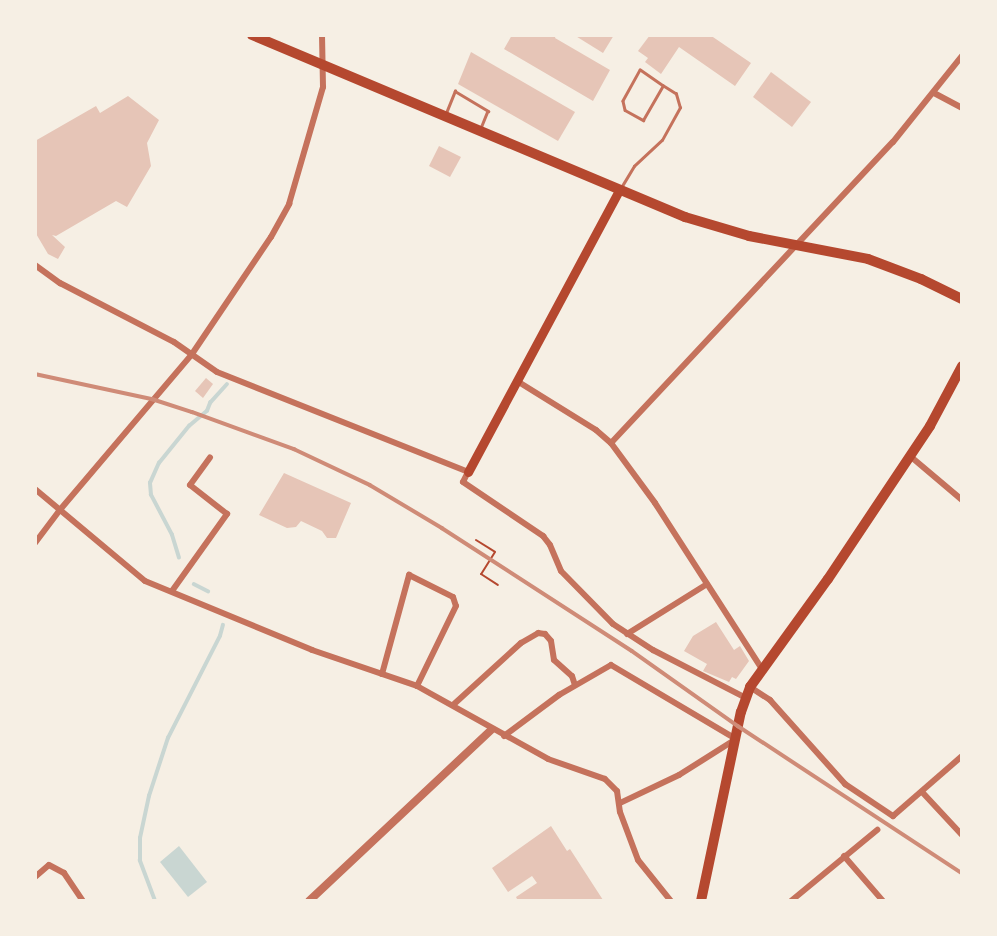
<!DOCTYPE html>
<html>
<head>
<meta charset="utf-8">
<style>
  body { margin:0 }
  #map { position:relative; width:997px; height:936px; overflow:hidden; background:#f6efe4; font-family:"Varela Round",sans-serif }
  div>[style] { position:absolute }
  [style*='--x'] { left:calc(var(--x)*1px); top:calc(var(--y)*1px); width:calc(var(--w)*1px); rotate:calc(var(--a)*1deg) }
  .water>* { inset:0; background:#c9d6d2 }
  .stream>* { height:3.5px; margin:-1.75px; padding:0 1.75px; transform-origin:1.75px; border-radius:1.75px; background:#c9d6d2 }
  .building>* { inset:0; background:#e6c5b7 }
  .path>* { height:2px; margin:-1px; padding:0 1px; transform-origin:1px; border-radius:1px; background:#b5482f }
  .service>* { height:2.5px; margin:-1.25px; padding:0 1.25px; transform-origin:1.25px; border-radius:1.25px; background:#c5725c }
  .minor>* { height:6px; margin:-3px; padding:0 3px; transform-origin:3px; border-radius:3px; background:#c5725c }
  .tertiary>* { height:8px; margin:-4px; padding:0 4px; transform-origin:4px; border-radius:4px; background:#c5725c }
  .secondary>* { height:9px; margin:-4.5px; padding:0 4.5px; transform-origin:4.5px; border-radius:4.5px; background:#b5482f }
  .primary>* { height:10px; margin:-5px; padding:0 5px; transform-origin:5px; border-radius:5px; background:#b5482f }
  .rail>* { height:3.5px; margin:-1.75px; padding:0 1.75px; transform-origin:1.75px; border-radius:1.75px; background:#cf8b77 }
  span { translate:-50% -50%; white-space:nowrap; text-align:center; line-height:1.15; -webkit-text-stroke:7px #f6efe4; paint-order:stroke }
  .frame { position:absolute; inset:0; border:37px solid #f6efe4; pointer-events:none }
</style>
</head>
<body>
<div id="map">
  <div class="water">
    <div style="clip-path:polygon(179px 846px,207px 882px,188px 897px,160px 862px)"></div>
  </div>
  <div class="stream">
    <div style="--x:179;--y:558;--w:24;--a:-107"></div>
    <div style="--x:172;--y:535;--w:45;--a:-117.7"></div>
    <div style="--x:151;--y:495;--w:12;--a:-95"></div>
    <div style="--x:150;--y:483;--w:22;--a:-66"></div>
    <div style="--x:159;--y:463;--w:48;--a:-51"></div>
    <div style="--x:189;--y:426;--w:23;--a:-40"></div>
    <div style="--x:207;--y:411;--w:9;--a:-69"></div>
    <div style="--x:210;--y:403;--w:25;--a:-48"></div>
    <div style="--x:194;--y:584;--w:16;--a:27"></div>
    <div style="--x:155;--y:901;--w:43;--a:-110.6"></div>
    <div style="--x:140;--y:861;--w:23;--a:-90"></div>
    <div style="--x:140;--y:838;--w:43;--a:-77.9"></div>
    <div style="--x:149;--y:796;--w:61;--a:-71.9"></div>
    <div style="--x:168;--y:738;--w:114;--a:-63"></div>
    <div style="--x:220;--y:636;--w:11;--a:-75"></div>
  </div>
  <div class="building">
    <div style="clip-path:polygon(512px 35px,556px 35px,555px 38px,610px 70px,593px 101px,504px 49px)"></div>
    <div style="clip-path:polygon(574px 35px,614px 35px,603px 53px)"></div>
    <div style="clip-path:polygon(650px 35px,710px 35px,751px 63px,735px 86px,679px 47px,661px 74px,645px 62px,648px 58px,638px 51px)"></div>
    <div style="clip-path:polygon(471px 52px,575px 112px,558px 141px,458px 84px)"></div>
    <div style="clip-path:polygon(771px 72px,811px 102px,792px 127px,753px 97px)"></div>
    <div style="clip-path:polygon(128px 96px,159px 120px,147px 143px,151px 166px,127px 207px,116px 201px,56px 236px,52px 235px,65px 247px,58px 259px,48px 254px,35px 232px,35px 141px,96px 106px,100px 113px)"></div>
    <div style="clip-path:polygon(439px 146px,461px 157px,450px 177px,429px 166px)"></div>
    <div style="clip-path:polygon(206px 378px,213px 384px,203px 398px,195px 391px)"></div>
    <div style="clip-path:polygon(284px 473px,351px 503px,336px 538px,327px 538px,322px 531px,301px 521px,296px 527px,287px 528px,259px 515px)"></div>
    <div style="clip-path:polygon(716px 622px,734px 650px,740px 646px,749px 661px,736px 679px,732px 677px,729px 682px,703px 671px,707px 664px,684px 651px,693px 636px)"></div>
    <div style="clip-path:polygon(551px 826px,567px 851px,570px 849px,603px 900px,518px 901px,516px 897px,537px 883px,532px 876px,508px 892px,492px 868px)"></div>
  </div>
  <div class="path">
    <div style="--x:476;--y:540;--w:22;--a:32"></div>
    <div style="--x:495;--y:552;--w:26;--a:122"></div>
    <div style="--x:481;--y:574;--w:20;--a:33"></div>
  </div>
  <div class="service">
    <div style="--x:446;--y:113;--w:24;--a:-68"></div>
    <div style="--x:455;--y:91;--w:39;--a:31"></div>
    <div style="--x:488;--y:111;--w:18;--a:112"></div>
    <div style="--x:622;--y:186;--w:23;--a:-59"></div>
    <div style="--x:634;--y:166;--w:38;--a:-43"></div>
    <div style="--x:662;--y:140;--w:37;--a:-61"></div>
    <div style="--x:680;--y:108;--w:15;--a:-106"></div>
    <div style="--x:676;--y:94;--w:15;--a:-148"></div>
    <div style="--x:663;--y:86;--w:28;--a:-145"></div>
    <div style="--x:640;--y:70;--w:35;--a:119"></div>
    <div style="--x:623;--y:101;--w:9;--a:77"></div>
    <div style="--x:625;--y:110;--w:21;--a:29"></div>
    <div style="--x:643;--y:120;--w:39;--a:-60"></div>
  </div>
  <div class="minor">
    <div style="--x:934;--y:93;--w:32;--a:28"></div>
    <div style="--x:35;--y:265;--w:31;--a:36"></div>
    <div style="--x:60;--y:283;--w:128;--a:27.4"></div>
    <div style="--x:174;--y:342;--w:52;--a:34.9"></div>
    <div style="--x:217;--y:372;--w:270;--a:21.7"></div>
    <div style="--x:468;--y:472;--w:11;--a:117"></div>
    <div style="--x:463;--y:482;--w:97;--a:34"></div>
    <div style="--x:543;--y:536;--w:11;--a:52"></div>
    <div style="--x:550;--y:545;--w:28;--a:67"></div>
    <div style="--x:561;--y:571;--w:74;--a:45.5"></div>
    <div style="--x:613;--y:624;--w:48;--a:33"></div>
    <div style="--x:653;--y:650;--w:105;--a:27.3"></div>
    <div style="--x:517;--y:381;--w:93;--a:31.8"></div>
    <div style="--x:596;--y:430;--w:20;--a:41"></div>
    <div style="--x:611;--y:443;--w:74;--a:53.7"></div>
    <div style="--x:655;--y:503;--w:197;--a:57.2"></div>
    <div style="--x:611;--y:443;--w:412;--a:-46.9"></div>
    <div style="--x:893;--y:142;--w:110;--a:-51.3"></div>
    <div style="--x:910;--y:456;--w:68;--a:40.2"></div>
    <div style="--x:35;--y:489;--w:143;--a:39.9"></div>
    <div style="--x:145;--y:581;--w:181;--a:22.4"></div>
    <div style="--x:312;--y:650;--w:111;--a:18.9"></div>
    <div style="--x:417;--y:686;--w:150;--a:29.1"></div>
    <div style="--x:548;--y:759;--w:60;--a:19.3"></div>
    <div style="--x:605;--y:779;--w:17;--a:45"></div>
    <div style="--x:617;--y:791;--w:21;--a:82"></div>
    <div style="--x:620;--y:812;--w:51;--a:69.4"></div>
    <div style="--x:638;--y:860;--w:53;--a:51.2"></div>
    <div style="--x:35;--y:543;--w:40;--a:-53"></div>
    <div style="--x:59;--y:511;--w:206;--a:-49.7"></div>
    <div style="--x:192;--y:354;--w:141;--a:-56"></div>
    <div style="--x:271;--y:237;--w:38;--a:-61"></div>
    <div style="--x:289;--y:204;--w:122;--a:-73.8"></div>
    <div style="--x:323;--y:87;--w:52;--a:-91.1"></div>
    <div style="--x:172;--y:591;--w:95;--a:-54.5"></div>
    <div style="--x:227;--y:514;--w:47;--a:-141.9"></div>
    <div style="--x:190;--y:485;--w:34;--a:-54"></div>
    <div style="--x:627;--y:634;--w:94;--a:-32"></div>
    <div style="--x:382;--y:674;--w:103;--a:-74.7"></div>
    <div style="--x:409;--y:575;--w:49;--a:26.6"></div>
    <div style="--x:453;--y:597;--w:9;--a:72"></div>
    <div style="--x:456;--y:606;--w:89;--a:116"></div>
    <div style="--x:750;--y:687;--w:24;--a:33"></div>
    <div style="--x:770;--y:700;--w:113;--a:48.2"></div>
    <div style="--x:845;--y:784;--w:58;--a:33.7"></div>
    <div style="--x:893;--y:816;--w:91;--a:-41"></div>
    <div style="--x:453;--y:705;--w:92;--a:-42.4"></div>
    <div style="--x:521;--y:643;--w:20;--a:-30"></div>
    <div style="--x:538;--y:633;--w:7;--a:8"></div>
    <div style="--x:545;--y:634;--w:9;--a:49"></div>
    <div style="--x:551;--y:641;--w:19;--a:81"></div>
    <div style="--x:554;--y:660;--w:24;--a:42"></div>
    <div style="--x:572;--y:676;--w:9;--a:72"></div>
    <div style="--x:504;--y:736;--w:69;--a:-36.7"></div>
    <div style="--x:559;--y:695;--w:60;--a:-30"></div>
    <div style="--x:611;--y:665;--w:145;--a:30.6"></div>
    <div style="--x:736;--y:739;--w:67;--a:147.7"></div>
    <div style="--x:679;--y:775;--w:65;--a:154.6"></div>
    <div style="--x:923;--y:793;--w:57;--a:47.1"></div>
    <div style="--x:844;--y:856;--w:60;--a:49.1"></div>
    <div style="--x:35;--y:877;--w:18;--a:-41"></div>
    <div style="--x:49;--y:865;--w:17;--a:28"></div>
    <div style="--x:64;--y:873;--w:34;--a:56"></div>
    <div style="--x:791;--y:901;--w:112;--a:-39.5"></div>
  </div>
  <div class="tertiary">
    <div style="--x:309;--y:901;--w:250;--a:-43.2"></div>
  </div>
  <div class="secondary">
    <div style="--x:468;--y:472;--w:321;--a:-61.8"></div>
  </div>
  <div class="primary">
    <div style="--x:252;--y:35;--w:470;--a:22.8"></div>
    <div style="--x:685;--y:217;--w:67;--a:16.5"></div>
    <div style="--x:749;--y:236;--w:121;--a:10.9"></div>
    <div style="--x:868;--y:259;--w:57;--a:20.7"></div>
    <div style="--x:921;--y:279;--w:46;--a:26"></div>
    <div style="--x:701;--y:901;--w:193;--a:-78.1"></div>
    <div style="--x:741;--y:712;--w:27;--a:-70"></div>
    <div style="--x:750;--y:687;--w:133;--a:-54.2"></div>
    <div style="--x:828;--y:579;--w:184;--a:-56.3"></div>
    <div style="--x:930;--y:426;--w:68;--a:-61.9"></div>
  </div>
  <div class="rail">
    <div style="--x:35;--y:374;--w:120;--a:12.1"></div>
    <div style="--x:152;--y:399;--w:42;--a:18"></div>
    <div style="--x:192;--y:412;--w:109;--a:19.9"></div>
    <div style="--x:294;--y:449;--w:84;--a:25.3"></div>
    <div style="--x:370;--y:485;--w:84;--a:30.8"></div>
    <div style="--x:442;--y:528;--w:226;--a:32.9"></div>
    <div style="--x:632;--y:651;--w:130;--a:35.3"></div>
    <div style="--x:738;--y:726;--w:268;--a:33.3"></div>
  </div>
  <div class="frame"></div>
</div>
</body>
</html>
